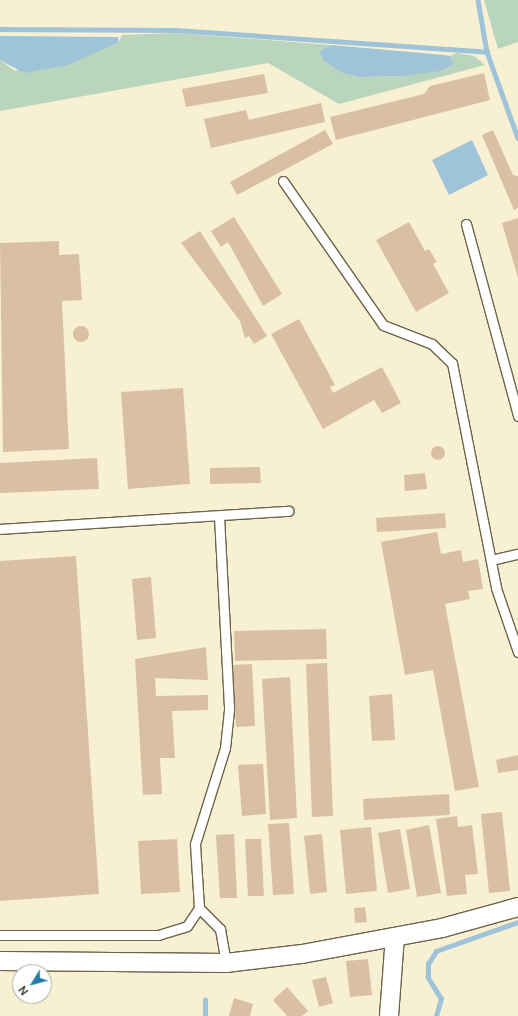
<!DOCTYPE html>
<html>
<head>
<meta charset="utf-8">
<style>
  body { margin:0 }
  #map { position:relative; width:518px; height:1016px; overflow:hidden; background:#f8f0d3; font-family:Manrope,sans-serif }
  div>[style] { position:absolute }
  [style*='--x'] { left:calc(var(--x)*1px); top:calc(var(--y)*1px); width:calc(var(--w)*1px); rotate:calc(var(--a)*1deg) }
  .green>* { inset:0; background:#b9d5be }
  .water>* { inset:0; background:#9fc3d8 }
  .stream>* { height:4.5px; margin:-2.25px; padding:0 2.25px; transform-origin:2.25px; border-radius:2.25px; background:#9fc3d8 }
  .building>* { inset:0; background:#d9c0a3 }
  .round { border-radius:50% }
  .roads { filter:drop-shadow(1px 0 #6c644b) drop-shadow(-1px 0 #6c644b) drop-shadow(0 1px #6c644b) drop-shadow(0 -1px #6c644b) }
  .service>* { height:9px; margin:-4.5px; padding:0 4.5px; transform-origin:4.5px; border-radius:4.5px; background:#fff }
  .minor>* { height:18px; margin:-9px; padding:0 9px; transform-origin:9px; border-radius:9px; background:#fff }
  span { translate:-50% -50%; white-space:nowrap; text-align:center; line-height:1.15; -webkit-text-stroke:3px #fff; paint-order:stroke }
  .north { position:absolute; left:12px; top:964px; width:40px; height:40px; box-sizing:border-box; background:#fff; border:1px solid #acaba7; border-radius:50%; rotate:233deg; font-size:11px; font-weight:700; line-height:16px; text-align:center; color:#302d22 }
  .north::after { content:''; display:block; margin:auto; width:14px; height:18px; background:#227aa9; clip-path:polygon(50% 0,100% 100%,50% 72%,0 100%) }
</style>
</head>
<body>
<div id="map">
  <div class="green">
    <div style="clip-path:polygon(484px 0,518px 0,518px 42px,498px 49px)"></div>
    <div style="clip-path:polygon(175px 33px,331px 45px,320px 51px,362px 77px,405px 76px,453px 61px,450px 56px,457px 53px,474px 56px,485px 65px,339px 104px,268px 63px,0 111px,0 60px,15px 71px,107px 47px,119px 42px,122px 35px)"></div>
  </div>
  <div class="water">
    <div style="clip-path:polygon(0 36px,111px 37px,118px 37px,119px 42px,68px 65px,24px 73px,0 60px)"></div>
    <div style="clip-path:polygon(331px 45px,444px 55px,450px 56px,454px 64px,440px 71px,405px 76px,362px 77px,343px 73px,323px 60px,320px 51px)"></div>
    <div style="clip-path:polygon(472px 140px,488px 175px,449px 195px,432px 160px)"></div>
  </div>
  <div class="stream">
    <div style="--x:478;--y:0;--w:53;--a:80.2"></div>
    <div style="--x:0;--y:29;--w:176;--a:0.3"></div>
    <div style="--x:176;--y:30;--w:312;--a:4"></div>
    <div style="--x:487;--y:52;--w:91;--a:70.2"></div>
    <div style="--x:205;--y:1016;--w:16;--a:-90"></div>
    <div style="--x:436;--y:1016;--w:18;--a:-74"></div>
    <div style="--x:441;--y:999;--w:25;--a:-122"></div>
    <div style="--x:428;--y:978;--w:14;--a:-90"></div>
    <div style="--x:428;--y:964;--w:15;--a:-58"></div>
    <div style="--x:436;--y:951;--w:87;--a:-19.5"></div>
  </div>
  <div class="building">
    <div style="clip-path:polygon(484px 73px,490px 100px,336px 140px,330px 117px,424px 94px,430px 86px)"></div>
    <div style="clip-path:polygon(264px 74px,268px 93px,186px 107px,182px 89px)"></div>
    <div style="clip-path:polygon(321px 103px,325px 122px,211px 148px,204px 119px,246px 110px,249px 120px)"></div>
    <div style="clip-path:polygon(325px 130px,333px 144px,237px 195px,230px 182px)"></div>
    <div style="clip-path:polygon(493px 130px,513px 175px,518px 176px,518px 208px,514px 210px,482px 135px)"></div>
    <div style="clip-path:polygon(234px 217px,282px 294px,263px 306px,228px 242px,221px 247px,211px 231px)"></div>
    <div style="clip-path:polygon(518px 218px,518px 278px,502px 223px)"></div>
    <div style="clip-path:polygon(409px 222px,425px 251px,429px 249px,437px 262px,433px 264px,449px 293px,416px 312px,376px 240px)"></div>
    <div style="clip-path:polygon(200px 231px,267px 336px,254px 344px,249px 336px,245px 338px,240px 321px,181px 243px)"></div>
    <div style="clip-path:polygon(59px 241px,59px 255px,79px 254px,82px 300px,62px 301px,69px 449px,3px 452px,0 243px)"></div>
    <div style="clip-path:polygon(299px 319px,335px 385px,330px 387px,333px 393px,382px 367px,401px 403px,382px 413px,374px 400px,323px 429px,271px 334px)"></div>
    <div class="round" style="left:73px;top:326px;width:16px;height:16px"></div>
    <div style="clip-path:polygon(183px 388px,190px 484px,128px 489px,121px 392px)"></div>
    <div class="round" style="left:431px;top:446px;width:14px;height:14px"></div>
    <div style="clip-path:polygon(97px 458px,99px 489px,0 493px,0 463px)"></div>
    <div style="clip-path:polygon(260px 467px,261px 483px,210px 484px,210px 468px)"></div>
    <div style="clip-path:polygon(425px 473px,427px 489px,405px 491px,404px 475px)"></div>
    <div style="clip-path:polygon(445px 513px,446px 528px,377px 532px,376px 518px)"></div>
    <div style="clip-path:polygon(437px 532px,441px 554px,461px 550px,463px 562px,478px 559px,483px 589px,468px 591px,470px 599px,445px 604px,479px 787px,455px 791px,433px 670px,405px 675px,381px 542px)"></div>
    <div style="clip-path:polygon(76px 556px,99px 894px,0 901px,0 561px)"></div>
    <div style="clip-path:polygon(151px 577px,156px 638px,137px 640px,132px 579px)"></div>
    <div style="clip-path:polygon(326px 629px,327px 659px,235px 661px,234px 631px)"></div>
    <div style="clip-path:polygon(206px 647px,208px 680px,155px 678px,156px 696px,208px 695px,208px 710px,172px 711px,175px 758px,160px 758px,162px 794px,143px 795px,135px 659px)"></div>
    <div style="clip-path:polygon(327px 663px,333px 816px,312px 817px,306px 664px)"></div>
    <div style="clip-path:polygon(252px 664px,255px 726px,236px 727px,233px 665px)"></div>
    <div style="clip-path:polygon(290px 677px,297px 818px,270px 820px,262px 679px)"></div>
    <div style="clip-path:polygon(392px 694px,395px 740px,372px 741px,369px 696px)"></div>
    <div style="clip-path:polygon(518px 755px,518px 770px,498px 773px,496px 760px)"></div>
    <div style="clip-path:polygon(263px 764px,266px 814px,242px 816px,238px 765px)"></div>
    <div style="clip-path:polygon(449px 794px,450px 815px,364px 820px,363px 799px)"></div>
    <div style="clip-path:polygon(502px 812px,510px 891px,489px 893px,481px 814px)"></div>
    <div style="clip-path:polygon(457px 816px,458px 827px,472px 825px,478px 874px,465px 875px,467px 894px,447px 896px,436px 819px)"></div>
    <div style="clip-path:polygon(289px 823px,294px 894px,273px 895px,268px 824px)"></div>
    <div style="clip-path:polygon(429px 825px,441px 893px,417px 897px,406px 830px)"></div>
    <div style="clip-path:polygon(371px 827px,377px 891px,346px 894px,340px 830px)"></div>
    <div style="clip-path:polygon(400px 829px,410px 889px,388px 893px,378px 833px)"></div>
    <div style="clip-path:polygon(234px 834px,237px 898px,220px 898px,216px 835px)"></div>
    <div style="clip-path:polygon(322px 834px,327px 892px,310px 894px,304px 836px)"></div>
    <div style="clip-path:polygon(177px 839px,180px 892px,141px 894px,138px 841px)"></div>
    <div style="clip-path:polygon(245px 839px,261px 839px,264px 896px,248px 896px)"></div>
    <div style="clip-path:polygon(365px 907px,367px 922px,355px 923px,354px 908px)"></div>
    <div style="clip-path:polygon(368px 959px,372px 995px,350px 997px,346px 961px)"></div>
    <div style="clip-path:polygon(326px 977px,333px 1003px,319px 1007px,312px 980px)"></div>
    <div style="clip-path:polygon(287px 987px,308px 1011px,302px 1016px,287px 1016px,273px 1000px)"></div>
    <div style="clip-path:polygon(234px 998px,253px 1004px,250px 1016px,229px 1016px)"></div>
  </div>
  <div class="roads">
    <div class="service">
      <div style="--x:283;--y:181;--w:175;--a:55.2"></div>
      <div style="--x:383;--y:325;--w:53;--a:21.2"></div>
      <div style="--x:432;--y:344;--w:28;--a:44"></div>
      <div style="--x:452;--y:363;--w:229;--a:78.9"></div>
      <div style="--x:496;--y:588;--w:68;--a:71"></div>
      <div style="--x:466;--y:224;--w:199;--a:74.8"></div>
      <div style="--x:219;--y:516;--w:194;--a:87"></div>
      <div style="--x:229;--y:710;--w:38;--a:96"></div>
      <div style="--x:225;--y:748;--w:101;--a:107.4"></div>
      <div style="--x:195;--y:844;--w:64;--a:86.4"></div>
      <div style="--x:199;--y:908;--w:30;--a:45"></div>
      <div style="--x:220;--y:929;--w:35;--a:80"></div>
      <div style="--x:0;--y:529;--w:289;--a:-3.6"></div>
      <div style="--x:491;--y:560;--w:28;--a:-13"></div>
      <div style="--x:0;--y:935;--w:158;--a:0"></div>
      <div style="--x:158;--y:935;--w:30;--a:-17"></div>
      <div style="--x:187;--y:926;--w:22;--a:-56"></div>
    </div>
    <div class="minor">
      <div style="--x:0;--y:961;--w:226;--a:0.5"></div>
      <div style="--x:226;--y:963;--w:77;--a:-6.8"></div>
      <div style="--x:302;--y:954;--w:142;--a:-10.5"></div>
      <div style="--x:442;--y:928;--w:79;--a:-15.4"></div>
      <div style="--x:389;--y:1016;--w:79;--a:-85.7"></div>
    </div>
  </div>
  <div class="north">N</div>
</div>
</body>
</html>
